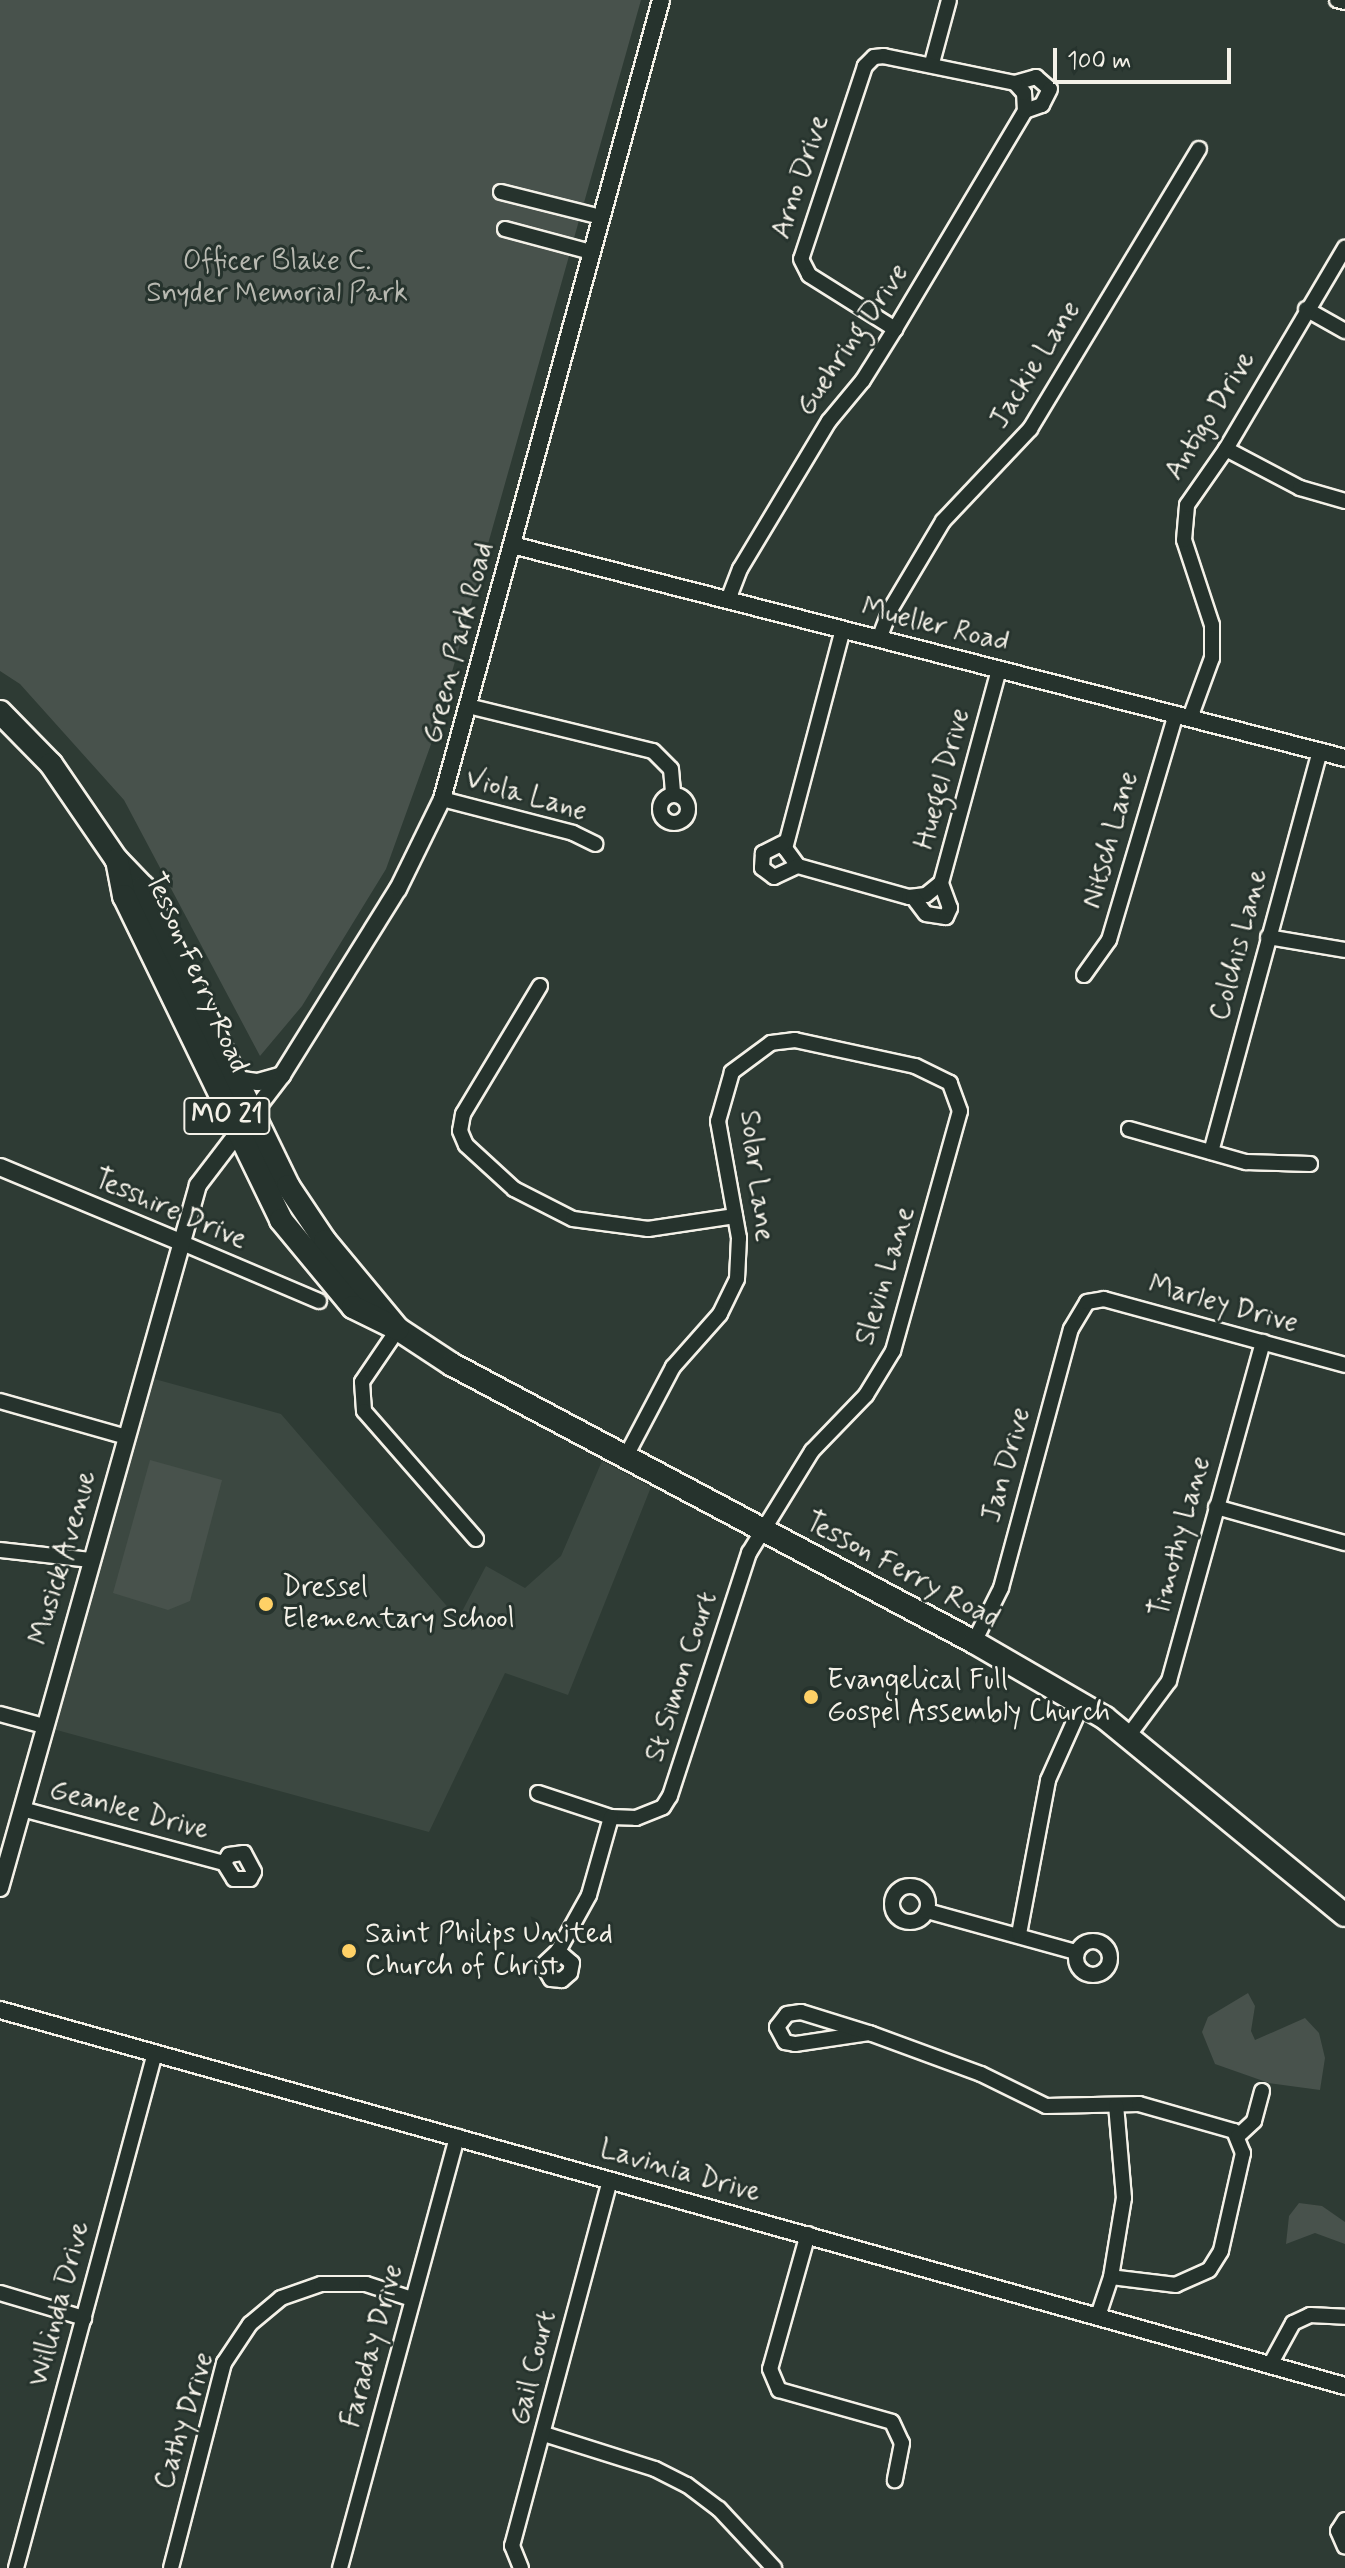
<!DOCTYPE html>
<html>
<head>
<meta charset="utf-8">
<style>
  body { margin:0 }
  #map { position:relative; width:1345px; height:2568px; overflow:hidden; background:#2e3b34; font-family:Mynerve,sans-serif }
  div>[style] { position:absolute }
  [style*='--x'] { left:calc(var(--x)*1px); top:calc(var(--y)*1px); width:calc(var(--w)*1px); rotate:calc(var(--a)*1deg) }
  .built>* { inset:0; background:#3c4841 }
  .green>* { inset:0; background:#48524c }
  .roads { filter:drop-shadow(2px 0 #f4f1e8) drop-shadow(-2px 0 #f4f1e8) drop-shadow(0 2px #f4f1e8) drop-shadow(0 -2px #f4f1e8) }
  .minor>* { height:14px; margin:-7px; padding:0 7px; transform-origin:7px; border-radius:7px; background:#26332d }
  .minor>.ring { margin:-7px; padding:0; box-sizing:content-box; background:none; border:14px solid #26332d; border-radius:50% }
  .tertiary>* { height:16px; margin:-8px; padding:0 8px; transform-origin:8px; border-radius:8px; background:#26332d }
  .primary>* { height:22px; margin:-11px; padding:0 11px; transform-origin:11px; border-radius:11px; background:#26332d }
  .dots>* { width:22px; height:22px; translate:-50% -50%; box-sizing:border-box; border:4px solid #26332d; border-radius:50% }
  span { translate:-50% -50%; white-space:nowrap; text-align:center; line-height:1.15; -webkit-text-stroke:6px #26332d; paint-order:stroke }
  .shield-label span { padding:2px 6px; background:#26332d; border:2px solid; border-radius:6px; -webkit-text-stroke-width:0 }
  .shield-label { font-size:26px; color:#f4f1e8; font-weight:700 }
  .street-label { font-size:28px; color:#f4f1e8 }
  .park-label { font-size:28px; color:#b8b9b1 }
  .poi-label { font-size:28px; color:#f4f1e8 }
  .left { translate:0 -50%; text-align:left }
  .scale { position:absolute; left:1053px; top:48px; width:178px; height:36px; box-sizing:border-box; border:4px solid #f4f1e8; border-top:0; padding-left:10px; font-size:24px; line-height:28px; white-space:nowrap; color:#f4f1e8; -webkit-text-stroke:6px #26332d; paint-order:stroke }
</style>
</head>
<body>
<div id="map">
  <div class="built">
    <div style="clip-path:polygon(151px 1378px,281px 1414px,458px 1619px,486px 1566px,525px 1588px,561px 1556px,602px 1461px,651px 1487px,568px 1695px,505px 1673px,429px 1832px,53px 1729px)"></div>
  </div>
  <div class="green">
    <div style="clip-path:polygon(0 0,641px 0,434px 736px,386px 869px,302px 1006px,260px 1056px,124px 800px,20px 684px,0 671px)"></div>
    <div style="clip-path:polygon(150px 1460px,222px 1480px,190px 1601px,168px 1610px,113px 1593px)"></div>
    <div style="clip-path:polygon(1248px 1993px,1255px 2006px,1251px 2031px,1255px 2040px,1305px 2018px,1319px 2033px,1325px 2058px,1320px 2090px,1269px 2083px,1215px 2064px,1202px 2032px,1208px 2017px)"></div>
    <div style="clip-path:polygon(1299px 2203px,1322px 2206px,1345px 2222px,1345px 2244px,1315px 2233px,1286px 2244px,1289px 2216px)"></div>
  </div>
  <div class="roads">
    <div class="minor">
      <div style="--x:1337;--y:0;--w:8;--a:14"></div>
      <div style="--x:932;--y:63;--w:65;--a:-74.9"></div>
      <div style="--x:1015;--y:83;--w:22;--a:-16"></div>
      <div style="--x:1036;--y:77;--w:18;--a:41"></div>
      <div style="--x:1050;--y:89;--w:18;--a:117"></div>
      <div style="--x:1042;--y:105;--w:18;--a:161"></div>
      <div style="--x:501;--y:192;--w:103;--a:14"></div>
      <div style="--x:505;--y:229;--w:89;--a:15"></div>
      <div style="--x:1306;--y:309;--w:45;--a:29.4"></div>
      <div style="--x:1226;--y:449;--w:84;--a:27.8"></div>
      <div style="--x:1300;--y:488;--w:47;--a:16.1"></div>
      <div style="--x:728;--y:600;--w:33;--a:-69"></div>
      <div style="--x:740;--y:569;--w:173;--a:-59"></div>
      <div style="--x:829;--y:421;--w:53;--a:-50.3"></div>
      <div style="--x:863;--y:380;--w:60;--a:-57.9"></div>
      <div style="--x:895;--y:329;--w:254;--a:-59.2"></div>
      <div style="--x:1025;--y:111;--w:18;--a:-93"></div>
      <div style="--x:1024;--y:93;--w:13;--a:-132"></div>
      <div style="--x:1015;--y:83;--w:134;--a:-168.4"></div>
      <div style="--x:884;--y:56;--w:10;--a:174"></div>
      <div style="--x:874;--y:57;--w:13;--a:135"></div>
      <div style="--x:865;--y:66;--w:203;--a:108.3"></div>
      <div style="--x:801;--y:259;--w:18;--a:63"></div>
      <div style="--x:809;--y:275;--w:102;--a:32.1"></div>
      <div style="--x:843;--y:629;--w:227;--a:104.8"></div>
      <div style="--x:785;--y:848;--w:22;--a:54"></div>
      <div style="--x:798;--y:866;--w:115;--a:15.6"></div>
      <div style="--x:909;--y:897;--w:17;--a:-7"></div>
      <div style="--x:926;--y:895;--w:19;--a:-39"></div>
      <div style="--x:941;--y:883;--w:222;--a:-74.8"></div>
      <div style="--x:879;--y:639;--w:31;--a:-69"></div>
      <div style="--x:890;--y:610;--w:104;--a:-59.2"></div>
      <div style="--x:943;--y:521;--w:127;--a:-46.6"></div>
      <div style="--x:1030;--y:429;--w:327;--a:-58.9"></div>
      <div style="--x:468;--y:706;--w:190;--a:13.7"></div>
      <div style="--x:653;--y:751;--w:25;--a:45"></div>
      <div style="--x:671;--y:769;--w:25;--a:85"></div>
      <div style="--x:1190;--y:718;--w:64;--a:-69.9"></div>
      <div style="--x:1212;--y:658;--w:33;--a:-90"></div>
      <div style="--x:1212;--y:625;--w:89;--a:-108.2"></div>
      <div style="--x:1184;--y:540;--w:35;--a:-85"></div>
      <div style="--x:1187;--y:505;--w:68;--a:-55.1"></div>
      <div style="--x:1226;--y:449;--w:234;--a:-59.4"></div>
      <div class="ring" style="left:660px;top:795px;width:14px;height:14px"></div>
      <div style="--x:442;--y:799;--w:135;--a:14.5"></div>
      <div style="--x:573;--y:833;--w:25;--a:26"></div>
      <div style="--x:785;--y:842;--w:25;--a:153"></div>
      <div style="--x:763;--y:853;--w:15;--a:94"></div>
      <div style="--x:762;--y:868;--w:15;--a:37"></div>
      <div style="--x:774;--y:877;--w:26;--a:-25"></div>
      <div style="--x:913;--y:897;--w:21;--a:53"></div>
      <div style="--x:926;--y:914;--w:20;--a:9"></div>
      <div style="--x:946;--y:917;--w:10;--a:-66"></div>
      <div style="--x:950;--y:908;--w:27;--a:-110"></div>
      <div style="--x:1268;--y:937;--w:78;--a:9.6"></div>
      <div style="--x:1084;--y:975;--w:43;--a:-54.5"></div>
      <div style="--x:1109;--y:940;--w:236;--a:-73.5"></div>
      <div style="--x:540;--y:986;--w:149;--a:121"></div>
      <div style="--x:463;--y:1114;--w:17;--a:100"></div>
      <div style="--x:460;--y:1131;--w:15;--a:67"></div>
      <div style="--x:466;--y:1145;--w:65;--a:42.5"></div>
      <div style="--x:514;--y:1189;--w:66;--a:27"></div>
      <div style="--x:573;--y:1219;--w:76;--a:7.6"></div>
      <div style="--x:648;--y:1229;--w:88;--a:-8.5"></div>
      <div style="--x:1129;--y:1129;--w:122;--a:15.8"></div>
      <div style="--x:1246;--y:1162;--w:64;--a:1.8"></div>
      <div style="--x:1211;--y:1152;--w:416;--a:-74.8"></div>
      <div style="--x:180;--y:1242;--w:151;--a:23"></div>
      <div style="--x:398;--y:1329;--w:64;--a:124.2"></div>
      <div style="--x:362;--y:1382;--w:29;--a:86"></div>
      <div style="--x:364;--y:1411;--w:170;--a:48.8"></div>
      <div style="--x:0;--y:1401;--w:131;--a:15.9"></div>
      <div style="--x:1216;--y:1507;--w:134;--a:15.6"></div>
      <div style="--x:0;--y:1550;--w:91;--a:6.3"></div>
      <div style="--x:974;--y:1642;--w:60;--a:-63.4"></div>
      <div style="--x:1001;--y:1588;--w:268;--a:-74.9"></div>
      <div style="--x:1071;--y:1329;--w:31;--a:-59"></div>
      <div style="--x:1087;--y:1302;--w:17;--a:-10"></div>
      <div style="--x:1104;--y:1299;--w:250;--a:15.3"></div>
      <div style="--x:0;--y:1714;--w:46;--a:15.3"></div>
      <div style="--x:1129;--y:1735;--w:67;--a:-53.5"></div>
      <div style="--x:1169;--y:1681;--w:352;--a:-74.5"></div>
      <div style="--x:538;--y:1793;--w:77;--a:18.2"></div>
      <div style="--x:611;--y:1817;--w:25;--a:2"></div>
      <div style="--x:636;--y:1818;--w:29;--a:-22"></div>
      <div style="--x:663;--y:1807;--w:13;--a:-58"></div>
      <div style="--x:670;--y:1796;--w:256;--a:-72"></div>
      <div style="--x:749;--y:1553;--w:120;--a:-58.3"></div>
      <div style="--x:812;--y:1451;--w:78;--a:-46"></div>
      <div style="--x:866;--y:1395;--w:52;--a:-58.5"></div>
      <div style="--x:893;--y:1351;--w:249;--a:-74.4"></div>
      <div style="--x:960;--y:1111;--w:30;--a:-110"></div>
      <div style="--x:950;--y:1083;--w:39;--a:-154"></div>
      <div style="--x:915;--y:1066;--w:123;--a:-167.8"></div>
      <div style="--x:795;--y:1040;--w:24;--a:173"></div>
      <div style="--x:771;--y:1043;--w:49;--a:143.4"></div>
      <div style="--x:732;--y:1072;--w:51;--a:105.9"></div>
      <div style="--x:718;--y:1121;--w:119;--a:79.8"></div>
      <div style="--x:739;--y:1238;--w:41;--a:92.8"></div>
      <div style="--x:737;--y:1279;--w:39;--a:116"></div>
      <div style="--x:720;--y:1314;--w:71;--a:131.6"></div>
      <div style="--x:673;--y:1367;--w:103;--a:117.8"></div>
      <div style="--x:22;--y:1809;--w:209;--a:15"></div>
      <div style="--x:224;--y:1863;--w:9;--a:-58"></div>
      <div style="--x:229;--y:1855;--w:15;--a:-8"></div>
      <div style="--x:244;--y:1853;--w:21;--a:62"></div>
      <div style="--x:254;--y:1872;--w:8;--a:120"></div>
      <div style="--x:250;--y:1879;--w:16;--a:180"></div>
      <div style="--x:234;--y:1879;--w:19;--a:-122"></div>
      <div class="ring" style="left:892px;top:1886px;width:22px;height:22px"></div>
      <div style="--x:927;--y:1911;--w:155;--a:15.4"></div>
      <div style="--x:1019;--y:1934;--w:157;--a:-79.3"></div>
      <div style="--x:1048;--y:1780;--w:83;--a:-65.9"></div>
      <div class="ring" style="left:1076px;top:1941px;width:20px;height:20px"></div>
      <div style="--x:558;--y:1951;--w:18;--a:41"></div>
      <div style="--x:572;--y:1963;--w:10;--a:101"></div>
      <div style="--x:570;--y:1973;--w:11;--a:139"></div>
      <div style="--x:562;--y:1980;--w:11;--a:-175"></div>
      <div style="--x:551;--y:1979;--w:16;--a:-120"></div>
      <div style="--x:543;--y:1965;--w:21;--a:-43"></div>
      <div style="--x:558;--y:1951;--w:64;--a:-61"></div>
      <div style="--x:589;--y:1895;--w:81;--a:-74.2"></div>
      <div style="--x:869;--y:2033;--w:75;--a:171.5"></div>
      <div style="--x:795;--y:2044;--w:10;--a:-169"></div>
      <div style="--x:785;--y:2042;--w:17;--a:-118"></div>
      <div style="--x:777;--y:2027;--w:16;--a:-52"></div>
      <div style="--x:787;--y:2014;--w:14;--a:-8"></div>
      <div style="--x:801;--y:2012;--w:74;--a:17.2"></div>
      <div style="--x:872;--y:2034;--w:116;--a:20.2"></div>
      <div style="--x:981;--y:2074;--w:72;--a:26.2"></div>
      <div style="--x:1046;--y:2106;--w:93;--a:-1.2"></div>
      <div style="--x:1139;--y:2104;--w:99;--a:15.9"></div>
      <div style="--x:1234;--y:2131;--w:24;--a:68"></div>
      <div style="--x:1243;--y:2153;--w:100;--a:102.7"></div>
      <div style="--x:1221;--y:2251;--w:22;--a:122"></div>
      <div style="--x:1209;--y:2270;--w:36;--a:156"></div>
      <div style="--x:1176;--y:2285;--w:65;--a:-173"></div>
      <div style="--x:1238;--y:2136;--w:22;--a:-43"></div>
      <div style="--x:1254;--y:2121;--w:31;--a:-75"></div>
      <div style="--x:808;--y:2234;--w:140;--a:105.7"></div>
      <div style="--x:770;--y:2369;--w:23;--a:67"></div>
      <div style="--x:779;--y:2390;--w:117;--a:15.8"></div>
      <div style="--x:892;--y:2422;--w:23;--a:65"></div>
      <div style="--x:902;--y:2443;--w:38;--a:101"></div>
      <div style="--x:0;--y:2293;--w:88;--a:16.6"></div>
      <div style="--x:1098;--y:2316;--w:41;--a:-71.6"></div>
      <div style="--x:1111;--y:2277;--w:80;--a:-80.7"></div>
      <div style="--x:1124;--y:2198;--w:93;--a:-94.9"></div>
      <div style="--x:1270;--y:2365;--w:48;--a:-61.3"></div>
      <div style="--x:1293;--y:2323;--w:19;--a:-25"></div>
      <div style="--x:1310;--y:2315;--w:35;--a:3"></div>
      <div style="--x:544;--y:2434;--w:116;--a:17.5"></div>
      <div style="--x:655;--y:2469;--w:36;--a:27"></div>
      <div style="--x:687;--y:2485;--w:40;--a:37"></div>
      <div style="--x:719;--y:2509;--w:81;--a:47"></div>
      <div style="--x:1345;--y:2520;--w:13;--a:122"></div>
      <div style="--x:1338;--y:2531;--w:17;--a:66"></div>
      <div style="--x:16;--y:2568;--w:533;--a:-74.9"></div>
      <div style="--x:171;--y:2568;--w:212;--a:-75.5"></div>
      <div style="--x:224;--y:2363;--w:47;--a:-56.3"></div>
      <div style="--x:250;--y:2324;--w:40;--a:-40"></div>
      <div style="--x:281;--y:2298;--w:42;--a:-19.3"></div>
      <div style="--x:321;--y:2284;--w:45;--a:0"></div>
      <div style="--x:366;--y:2284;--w:48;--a:18.1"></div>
      <div style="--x:340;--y:2568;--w:447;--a:-74.8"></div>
      <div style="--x:521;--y:2568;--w:24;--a:-112"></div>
      <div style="--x:512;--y:2546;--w:379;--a:-75"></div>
    </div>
    <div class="tertiary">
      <div style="--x:512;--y:545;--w:860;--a:14.34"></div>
      <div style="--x:236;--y:1079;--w:22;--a:8"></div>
      <div style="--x:258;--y:1082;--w:25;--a:-16"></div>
      <div style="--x:0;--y:1167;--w:195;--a:22.6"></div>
      <div style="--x:0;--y:1888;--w:730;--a:-74.27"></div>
      <div style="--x:198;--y:1185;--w:138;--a:-52.6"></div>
      <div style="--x:282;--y:1075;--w:219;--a:-58.1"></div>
      <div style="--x:398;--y:889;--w:100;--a:-63.9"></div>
      <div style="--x:442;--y:799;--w:828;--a:-74.67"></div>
      <div style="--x:0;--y:2010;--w:1397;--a:15.62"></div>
    </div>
    <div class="primary">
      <div style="--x:0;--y:712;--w:73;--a:45.6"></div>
      <div style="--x:51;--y:764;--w:115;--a:55.6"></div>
      <div style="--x:116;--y:859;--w:39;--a:46"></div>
      <div style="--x:143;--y:887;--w:332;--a:64.1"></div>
      <div style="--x:288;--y:1186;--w:66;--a:56.1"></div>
      <div style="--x:325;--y:1241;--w:114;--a:50.3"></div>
      <div style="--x:398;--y:1329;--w:64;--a:33.4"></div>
      <div style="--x:451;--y:1364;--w:592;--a:27.99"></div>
      <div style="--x:974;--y:1642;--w:151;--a:30.1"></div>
      <div style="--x:1105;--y:1718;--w:310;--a:39.4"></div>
      <div style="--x:117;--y:860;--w:37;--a:79"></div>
      <div style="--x:124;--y:896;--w:360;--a:64.1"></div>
      <div style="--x:281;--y:1220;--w:113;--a:50.4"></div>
      <div style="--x:353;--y:1307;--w:50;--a:26.1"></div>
    </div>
  </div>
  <div class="dots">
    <div style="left:266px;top:1604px;background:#ffd166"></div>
    <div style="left:811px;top:1697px;background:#ffd166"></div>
    <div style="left:349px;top:1951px;background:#ffd166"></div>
  </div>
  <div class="shield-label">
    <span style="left:227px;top:1116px">MO 21</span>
  </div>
  <div class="street-label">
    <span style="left:801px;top:177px;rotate:-72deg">Arno Drive</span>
    <span style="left:853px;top:340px;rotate:-56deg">Guehring Drive</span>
    <span style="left:1036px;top:365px;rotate:-58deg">Jackie Lane</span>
    <span style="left:1211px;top:416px;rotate:-58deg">Antigo Drive</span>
    <span style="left:935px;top:626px;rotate:14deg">Mueller Road</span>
    <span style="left:459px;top:643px;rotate:-75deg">Green Park Road</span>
    <span style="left:943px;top:779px;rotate:-75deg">Huegel Drive</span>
    <span style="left:526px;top:796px;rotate:16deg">Viola Lane</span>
    <span style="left:1111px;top:840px;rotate:-74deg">Nitsch Lane</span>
    <span style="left:1240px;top:945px;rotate:-75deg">Colchis Lane</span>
    <span style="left:196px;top:973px;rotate:66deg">Tesson Ferry Road</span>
    <span style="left:756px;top:1176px;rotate:83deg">Solar Lane</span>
    <span style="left:170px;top:1210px;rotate:23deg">Tesshire Drive</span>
    <span style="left:886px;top:1276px;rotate:-73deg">Slevin Lane</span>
    <span style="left:1223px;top:1305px;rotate:15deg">Marley Drive</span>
    <span style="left:1007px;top:1465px;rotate:-75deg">Jan Drive</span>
    <span style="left:1181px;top:1537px;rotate:-75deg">Timothy Lane</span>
    <span style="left:64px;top:1558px;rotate:-74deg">Musick Avenue</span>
    <span style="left:902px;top:1571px;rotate:28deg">Tesson Ferry Road</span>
    <span style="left:682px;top:1677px;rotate:-72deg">St Simon Court</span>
    <span style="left:129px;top:1811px;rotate:15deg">Geanlee Drive</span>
    <span style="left:680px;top:2172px;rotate:16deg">Lavinia Drive</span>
    <span style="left:60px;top:2304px;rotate:-75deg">Willinda Drive</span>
    <span style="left:373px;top:2346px;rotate:-75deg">Faraday Drive</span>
    <span style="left:534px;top:2368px;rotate:-76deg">Gail Court</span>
    <span style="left:185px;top:2421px;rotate:-73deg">Cathy Drive</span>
  </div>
  <div class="park-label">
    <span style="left:277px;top:278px">Officer Blake C.<br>Snyder Memorial Park</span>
  </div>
  <div class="poi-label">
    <span class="left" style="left:282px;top:1604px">Dressel<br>Elementary School</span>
    <span class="left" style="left:827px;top:1697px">Evangelical Full<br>Gospel Assembly Church</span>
    <span class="left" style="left:365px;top:1951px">Saint Philips United<br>Church of Christ</span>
  </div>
  <div class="scale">100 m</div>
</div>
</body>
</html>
